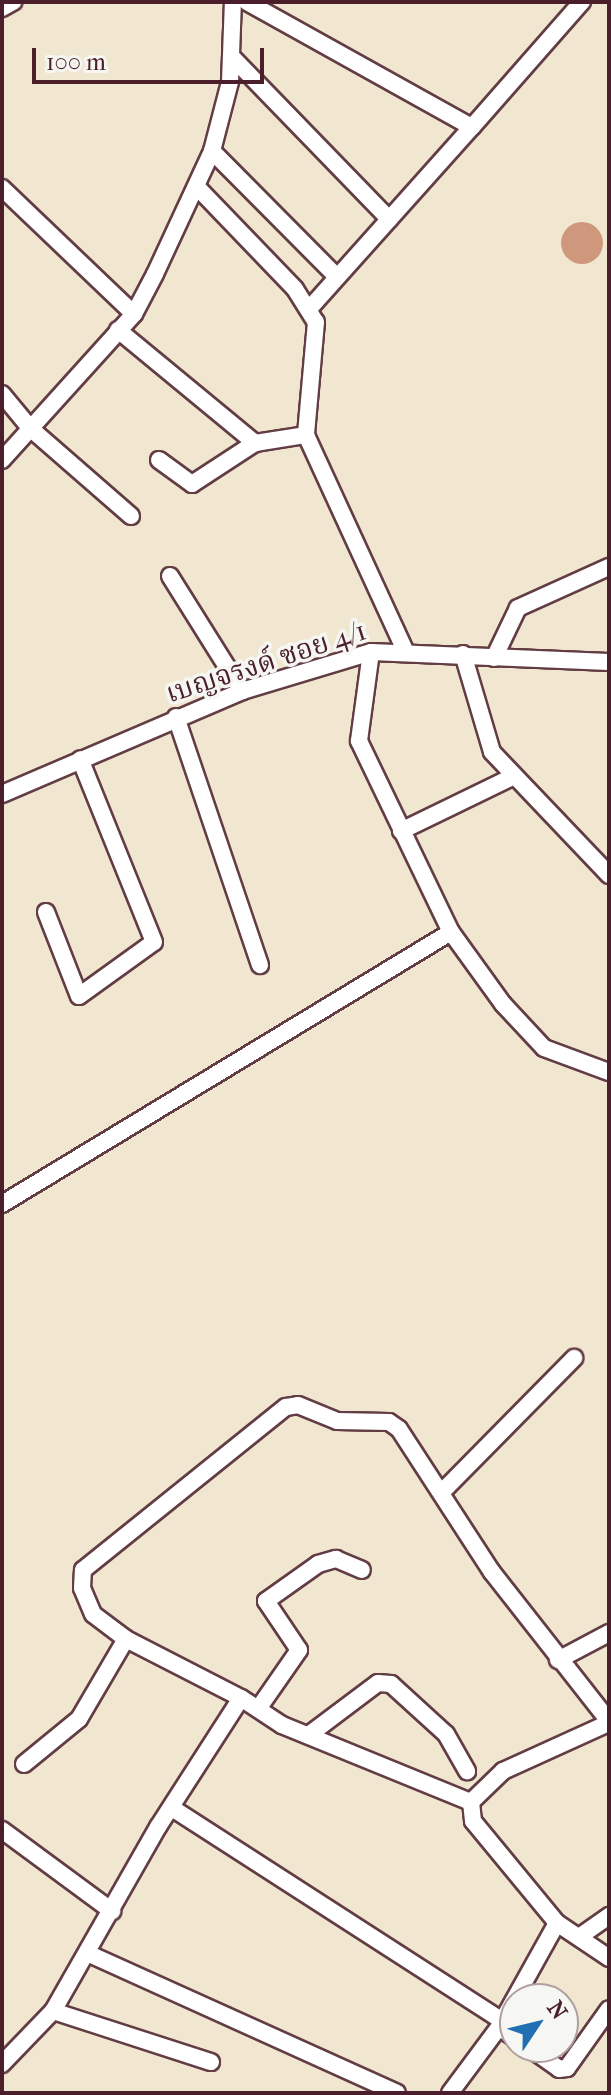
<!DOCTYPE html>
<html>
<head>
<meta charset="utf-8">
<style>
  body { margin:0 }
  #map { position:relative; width:611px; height:2095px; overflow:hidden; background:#f1e7d1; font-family:"IM FELL French Canon","Noto Serif Thai",serif }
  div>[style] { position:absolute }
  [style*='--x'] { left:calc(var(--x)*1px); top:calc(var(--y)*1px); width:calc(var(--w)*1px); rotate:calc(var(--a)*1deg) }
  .building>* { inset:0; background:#cf987c }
  .round { border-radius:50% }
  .roads { filter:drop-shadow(2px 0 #633d44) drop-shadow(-2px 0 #633d44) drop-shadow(0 2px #633d44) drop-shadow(0 -2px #633d44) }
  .minor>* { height:16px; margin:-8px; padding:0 8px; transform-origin:8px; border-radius:8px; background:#fff }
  span { translate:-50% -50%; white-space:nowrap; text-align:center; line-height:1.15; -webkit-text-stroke:7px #f6f6f2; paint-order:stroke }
  .street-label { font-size:28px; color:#4a1f2b }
  .frame { position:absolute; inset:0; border:4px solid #4a1f2b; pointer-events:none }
  .north { position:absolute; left:499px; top:1983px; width:80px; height:80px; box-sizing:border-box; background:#f6f6f2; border:2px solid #b1a0a2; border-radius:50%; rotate:55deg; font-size:22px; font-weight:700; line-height:32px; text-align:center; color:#4a1f2b }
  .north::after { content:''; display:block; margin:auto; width:28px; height:36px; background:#1f6fb2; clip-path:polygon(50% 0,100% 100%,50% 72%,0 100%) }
  .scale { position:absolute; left:32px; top:48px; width:232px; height:36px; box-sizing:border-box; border:4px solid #4a1f2b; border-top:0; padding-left:10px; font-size:24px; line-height:28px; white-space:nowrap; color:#4a1f2b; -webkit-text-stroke:6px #f6f6f2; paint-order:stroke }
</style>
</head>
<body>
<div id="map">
  <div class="building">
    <div class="round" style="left:561px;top:222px;width:42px;height:42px"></div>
  </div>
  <div class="roads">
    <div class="minor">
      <div style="--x:247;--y:2;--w:257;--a:29.1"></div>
      <div style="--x:472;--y:127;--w:167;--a:-48.7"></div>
      <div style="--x:2;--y:8;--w:13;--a:-29"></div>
      <div style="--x:232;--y:57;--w:226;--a:45.9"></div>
      <div style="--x:212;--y:151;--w:177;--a:45.2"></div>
      <div style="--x:197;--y:187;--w:141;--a:46.1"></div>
      <div style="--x:295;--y:289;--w:39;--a:58"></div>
      <div style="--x:316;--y:322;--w:113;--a:95.1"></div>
      <div style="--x:306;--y:435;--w:237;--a:65.3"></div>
      <div style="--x:2;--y:188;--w:182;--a:43.7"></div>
      <div style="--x:309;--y:309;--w:244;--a:-48.2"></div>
      <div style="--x:118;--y:330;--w:178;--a:39.5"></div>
      <div style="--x:2;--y:394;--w:44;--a:50.5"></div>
      <div style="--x:30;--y:428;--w:134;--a:41.1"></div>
      <div style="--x:2;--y:460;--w:197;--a:-47.9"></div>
      <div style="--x:134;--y:314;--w:45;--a:-62.3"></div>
      <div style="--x:155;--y:274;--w:136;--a:-65.1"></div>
      <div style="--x:212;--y:151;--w:71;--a:-75.4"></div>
      <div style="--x:230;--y:82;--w:80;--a:-87.9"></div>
      <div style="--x:159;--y:460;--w:41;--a:36"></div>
      <div style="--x:192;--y:484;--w:75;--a:-33.1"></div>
      <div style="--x:255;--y:443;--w:52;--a:-8.9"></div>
      <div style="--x:170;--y:576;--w:136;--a:57.9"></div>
      <div style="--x:371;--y:652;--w:90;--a:97.7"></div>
      <div style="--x:359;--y:741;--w:212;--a:64.3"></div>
      <div style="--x:451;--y:932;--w:89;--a:54.2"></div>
      <div style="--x:503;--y:1004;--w:60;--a:47"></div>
      <div style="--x:544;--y:1048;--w:69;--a:20.3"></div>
      <div style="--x:463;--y:654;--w:102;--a:73.5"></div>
      <div style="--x:492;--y:752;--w:170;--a:46.4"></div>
      <div style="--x:494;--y:658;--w:55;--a:-64.4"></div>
      <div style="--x:518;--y:608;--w:100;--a:-24.3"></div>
      <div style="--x:176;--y:717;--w:262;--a:71.3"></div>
      <div style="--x:2;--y:794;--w:261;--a:-23.2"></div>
      <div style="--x:242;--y:691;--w:135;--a:-16.8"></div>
      <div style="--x:371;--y:652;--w:238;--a:2.4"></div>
      <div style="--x:401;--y:831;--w:123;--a:-25.9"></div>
      <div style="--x:46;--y:912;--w:90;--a:68.6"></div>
      <div style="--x:79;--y:996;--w:92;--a:-35.8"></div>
      <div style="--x:154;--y:942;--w:197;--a:-112"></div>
      <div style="--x:2;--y:1204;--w:525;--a:-31.21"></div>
      <div style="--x:443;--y:1491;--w:187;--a:-45.4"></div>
      <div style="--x:558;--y:1660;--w:58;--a:-27.9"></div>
      <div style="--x:241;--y:1698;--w:129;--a:-152.8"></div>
      <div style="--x:126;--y:1639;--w:41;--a:-142.9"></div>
      <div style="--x:93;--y:1614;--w:28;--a:-113"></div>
      <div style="--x:82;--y:1588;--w:18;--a:-87"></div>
      <div style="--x:83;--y:1570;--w:260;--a:-38.8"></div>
      <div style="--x:286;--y:1407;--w:12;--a:-9"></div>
      <div style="--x:298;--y:1405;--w:42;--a:22.3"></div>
      <div style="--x:337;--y:1421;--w:52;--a:1.1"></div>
      <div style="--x:389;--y:1422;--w:12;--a:35"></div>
      <div style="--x:399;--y:1429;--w:171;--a:57"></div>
      <div style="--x:492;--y:1572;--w:189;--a:51.9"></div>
      <div style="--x:258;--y:1709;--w:72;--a:-55.2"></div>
      <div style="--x:299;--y:1650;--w:59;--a:-124"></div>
      <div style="--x:266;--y:1601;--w:64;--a:-35.4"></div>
      <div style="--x:318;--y:1564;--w:19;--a:-16"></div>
      <div style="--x:336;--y:1559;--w:28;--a:23"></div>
      <div style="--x:310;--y:1734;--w:85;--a:-36.9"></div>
      <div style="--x:378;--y:1683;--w:13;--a:4"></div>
      <div style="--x:391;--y:1684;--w:74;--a:42.3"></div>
      <div style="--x:446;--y:1734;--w:43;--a:60.4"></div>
      <div style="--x:24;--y:1764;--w:71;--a:-39.3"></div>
      <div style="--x:79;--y:1719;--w:93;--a:-59.6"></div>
      <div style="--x:172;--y:1808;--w:393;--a:32.8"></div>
      <div style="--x:2;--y:1830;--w:137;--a:36.4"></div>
      <div style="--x:557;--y:1923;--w:63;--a:33.9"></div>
      <div style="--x:579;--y:1937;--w:37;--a:-35"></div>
      <div style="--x:87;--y:1953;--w:340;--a:24.3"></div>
      <div style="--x:53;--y:2011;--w:166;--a:17.9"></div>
      <div style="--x:499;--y:2027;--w:19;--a:35"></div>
      <div style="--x:528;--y:2047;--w:38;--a:35"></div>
      <div style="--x:559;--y:2069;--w:8;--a:-7"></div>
      <div style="--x:567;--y:2068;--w:72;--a:-54.6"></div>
      <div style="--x:2;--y:2064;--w:74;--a:-46.1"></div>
      <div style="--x:53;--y:2011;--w:212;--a:-60.3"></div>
      <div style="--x:158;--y:1827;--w:153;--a:-57.2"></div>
      <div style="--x:241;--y:1698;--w:49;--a:33.4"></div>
      <div style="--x:282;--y:1725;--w:204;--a:22.2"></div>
      <div style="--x:450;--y:2093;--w:82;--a:-53.4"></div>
      <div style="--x:499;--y:2027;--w:119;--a:-60.9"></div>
      <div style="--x:557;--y:1923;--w:132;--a:-129.5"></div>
      <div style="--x:473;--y:1821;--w:19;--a:-96"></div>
      <div style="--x:471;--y:1802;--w:45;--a:-44.1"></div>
      <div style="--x:503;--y:1771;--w:116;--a:-24.4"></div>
    </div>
  </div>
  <div class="street-label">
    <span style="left:266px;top:662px;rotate:-18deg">เบญจรงด์ ซอย 4/1</span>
  </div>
  <div class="frame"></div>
  <div class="north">N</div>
  <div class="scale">100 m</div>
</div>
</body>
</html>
